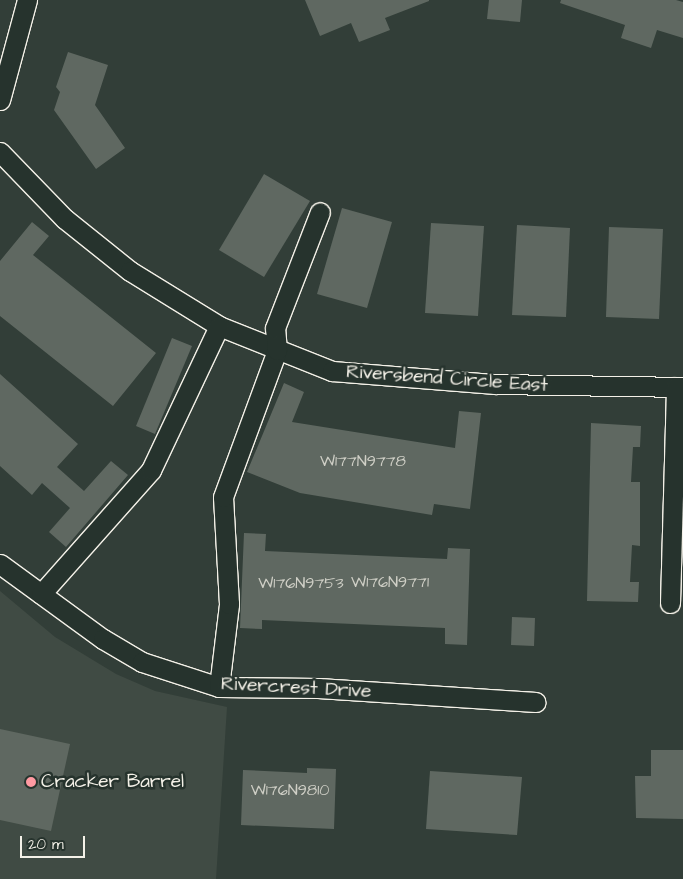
<!DOCTYPE html>
<html>
<head>
<meta charset="utf-8">
<style>
  body { margin:0 }
  #map { position:relative; width:683px; height:879px; overflow:hidden; background:#323e38; font-family:"Architects Daughter",sans-serif }
  div>[style] { position:absolute }
  [style*='--x'] { left:calc(var(--x)*1px); top:calc(var(--y)*1px); width:calc(var(--w)*1px); rotate:calc(var(--a)*1deg) }
  .built>* { inset:0; background:#404b44 }
  .building>* { inset:0; background:#5f6861 }
  .roads { filter:drop-shadow(1px 0 #f4f1e8) drop-shadow(-1px 0 #f4f1e8) drop-shadow(0 1px #f4f1e8) drop-shadow(0 -1px #f4f1e8) }
  .minor>* { height:19px; margin:-9.5px; padding:0 9.5px; transform-origin:9.5px; border-radius:9.5px; background:#26332d }
  .dots>* { width:14px; height:14px; translate:-50% -50%; box-sizing:border-box; border:2px solid #26332d; border-radius:50% }
  span { translate:-50% -50%; white-space:nowrap; text-align:center; line-height:1.15; -webkit-text-stroke:5px #26332d; paint-order:stroke }
  .number-label { font-size:16px; color:#cfcfc6 }
  .number-label span { -webkit-text-stroke-width:0 }
  .street-label { font-size:19px; color:#f4f1e8 }
  .poi-label { font-size:19px; color:#f4f1e8 }
  .left { translate:0 -50%; text-align:left }
  .scale { position:absolute; left:20px; top:836px; width:65px; height:22px; box-sizing:border-box; border:2px solid #f4f1e8; border-top:0; padding-left:6px; font-size:15px; line-height:18px; white-space:nowrap; color:#f4f1e8; -webkit-text-stroke:4px #26332d; paint-order:stroke }
</style>
</head>
<body>
<div id="map">
  <div class="built">
    <div style="clip-path:polygon(0 591px,55px 637px,116px 674px,155px 691px,227px 707px,216px 879px,0 879px)"></div>
  </div>
  <div class="building">
    <div style="clip-path:polygon(305px 0,429px 0,429px 1px,385px 18px,390px 30px,359px 42px,351px 23px,320px 36px)"></div>
    <div style="clip-path:polygon(489px 0,522px 0,520px 22px,487px 19px)"></div>
    <div style="clip-path:polygon(561px 0,676px 0,683px 2px,683px 38px,657px 30px,651px 48px,621px 38px,625px 25px,560px 3px)"></div>
    <div style="clip-path:polygon(68px 52px,108px 65px,95px 105px,125px 148px,96px 169px,54px 110px,60px 92px,56px 87px)"></div>
    <div style="clip-path:polygon(264px 174px,310px 201px,264px 277px,219px 250px)"></div>
    <div style="clip-path:polygon(342px 208px,392px 222px,367px 308px,317px 294px)"></div>
    <div style="clip-path:polygon(32px 222px,49px 236px,33px 255px,156px 353px,113px 406px,0 316px,0 261px)"></div>
    <div style="clip-path:polygon(431px 223px,484px 226px,478px 316px,425px 313px)"></div>
    <div style="clip-path:polygon(517px 225px,570px 228px,566px 317px,512px 315px)"></div>
    <div style="clip-path:polygon(609px 227px,663px 229px,659px 319px,606px 317px)"></div>
    <div style="clip-path:polygon(172px 338px,192px 346px,155px 434px,136px 426px)"></div>
    <div style="clip-path:polygon(0 374px,78px 444px,57px 467px,84px 491px,111px 461px,128px 475px,66px 547px,49px 532px,70px 508px,42px 483px,32px 495px,0 466px)"></div>
    <div style="clip-path:polygon(284px 383px,304px 392px,292px 422px,455px 448px,459px 411px,481px 413px,470px 509px,434px 504px,432px 515px,300px 493px,247px 472px)"></div>
    <div style="clip-path:polygon(591px 423px,641px 426px,640px 447px,633px 447px,631px 482px,640px 482px,640px 546px,632px 545px,630px 582px,639px 582px,638px 602px,587px 601px)"></div>
    <div style="clip-path:polygon(244px 533px,266px 534px,265px 551px,447px 559px,448px 548px,470px 549px,467px 645px,445px 644px,445px 628px,262px 620px,262px 629px,240px 628px)"></div>
    <div style="clip-path:polygon(512px 617px,535px 618px,534px 646px,511px 645px)"></div>
    <div style="clip-path:polygon(0 729px,70px 744px,51px 831px,0 820px)"></div>
    <div style="clip-path:polygon(651px 750px,683px 750px,683px 819px,636px 818px,635px 776px,651px 776px)"></div>
    <div style="clip-path:polygon(307px 768px,336px 769px,334px 829px,241px 825px,243px 770px,307px 773px)"></div>
    <div style="clip-path:polygon(430px 771px,522px 777px,517px 835px,426px 829px)"></div>
  </div>
  <div class="roads">
    <div class="minor">
      <div style="--x:0;--y:100;--w:104;--a:-74.9"></div>
      <div style="--x:0;--y:152;--w:93;--a:45.9"></div>
      <div style="--x:65;--y:219;--w:83;--a:38.7"></div>
      <div style="--x:130;--y:271;--w:105;--a:31.7"></div>
      <div style="--x:219;--y:326;--w:122;--a:21.7"></div>
      <div style="--x:332;--y:371;--w:164;--a:4.6"></div>
      <div style="--x:495;--y:384;--w:188;--a:0.9"></div>
      <div style="--x:0;--y:564;--w:127;--a:36.1"></div>
      <div style="--x:103;--y:639;--w:45;--a:30.5"></div>
      <div style="--x:142;--y:662;--w:81;--a:18"></div>
      <div style="--x:219;--y:687;--w:99;--a:0.6"></div>
      <div style="--x:318;--y:688;--w:218;--a:3.7"></div>
      <div style="--x:41;--y:594;--w:166;--a:-48.4"></div>
      <div style="--x:151;--y:470;--w:159;--a:-64.7"></div>
      <div style="--x:670;--y:603;--w:216;--a:-88.4"></div>
      <div style="--x:219;--y:687;--w:84;--a:-83.1"></div>
      <div style="--x:229;--y:604;--w:107;--a:-93.2"></div>
      <div style="--x:223;--y:497;--w:157;--a:-69.8"></div>
      <div style="--x:277;--y:350;--w:22;--a:-95"></div>
      <div style="--x:275;--y:328;--w:124;--a:-68.8"></div>
    </div>
  </div>
  <div class="dots">
    <div style="left:31px;top:782px;background:#ff9aa2"></div>
  </div>
  <div class="number-label">
    <span style="left:363px;top:461px">W177N9778</span>
    <span style="left:390px;top:582px">W176N9771</span>
    <span style="left:301px;top:583px">W176N9753</span>
    <span style="left:290px;top:790px">W176N9810</span>
  </div>
  <div class="street-label">
    <span style="left:447px;top:379px;rotate:4deg">Riversbend Circle East</span>
    <span style="left:296px;top:688px;rotate:3deg">Rivercrest Drive</span>
  </div>
  <div class="poi-label">
    <span class="left" style="left:41px;top:782px">Cracker Barrel</span>
  </div>
  <div class="scale">20 m</div>
</div>
</body>
</html>
